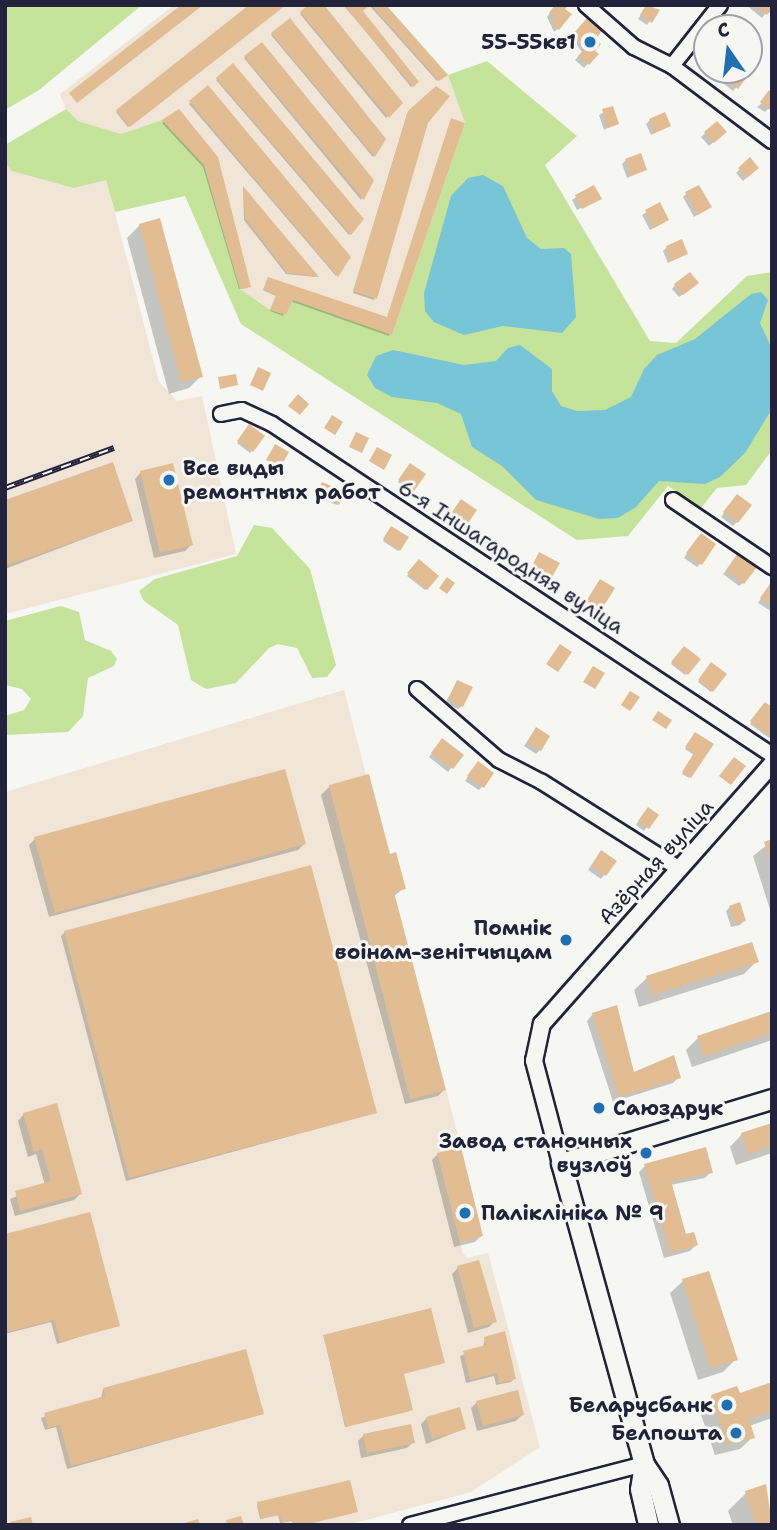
<!DOCTYPE html>
<html>
<head>
<meta charset="utf-8">
<style>
  body { margin:0 }
  #map { position:relative; width:777px; height:1530px; overflow:hidden; background:#f6f6f2; font-family:"Shantell Sans",sans-serif }
  div>[style] { position:absolute }
  [style*='--x'] { left:calc(var(--x)*1px); top:calc(var(--y)*1px); width:calc(var(--w)*1px); rotate:calc(var(--a)*1deg) }
  .built>* { inset:0; background:#f0e5d6 }
  .green>* { inset:0; background:#c5e39b }
  .water>* { inset:0; background:#79c5d8 }
  .shadow>* { inset:0; background:#0003 }
  .building>* { inset:0; background:#e2bc93 }
  .roads { filter:drop-shadow(2px 0 #22223b) drop-shadow(-2px 0 #22223b) drop-shadow(0 2px #22223b) drop-shadow(0 -2px #22223b) }
  .minor>* { height:14px; margin:-7px; padding:0 7px; transform-origin:7px; border-radius:7px; background:#f6f6f2 }
  .tertiary>* { height:16px; margin:-8px; padding:0 8px; transform-origin:8px; border-radius:8px; background:#f6f6f2 }
  .secondary>* { height:19px; margin:-9.5px; padding:0 9.5px; transform-origin:9.5px; border-radius:9.5px; background:#f6f6f2 }
  .rail>* { height:6px; margin-top:-3px; transform-origin:0; background:repeating-linear-gradient(90deg,#f6f6f2 0 10px,#22223b 0 20px); box-sizing:border-box; border-block:2px solid #22223b }
  .dots>* { width:19px; height:19px; translate:-50% -50%; box-sizing:border-box; border:4px solid #f6f6f2; border-radius:50% }
  span { translate:-50% -50%; white-space:nowrap; text-align:center; line-height:1.15; -webkit-text-stroke:6px #f6f6f2; paint-order:stroke }
  .poi-label { font-size:21px; color:#22223b; font-weight:700 }
  .right { translate:-100% -50%; text-align:right }
  .left { translate:0 -50%; text-align:left }
  .street-label { font-size:21px; color:#22223b }
  .frame { position:absolute; inset:0; border:7px solid #22223b; pointer-events:none }
  .north { position:absolute; left:693px; top:14px; width:70px; height:70px; box-sizing:border-box; background:#f6f6f2; border:2px solid #a1a1a9; border-radius:50%; rotate:346deg; font-size:19px; font-weight:700; line-height:28px; text-align:center; color:#22223b }
  .north::after { content:''; display:block; margin:auto; width:24px; height:32px; background:#1f6fb2; clip-path:polygon(50% 0,100% 100%,50% 72%,0 100%) }
</style>
</head>
<body>
<div id="map">
  <div class="built">
    <div style="clip-path:polygon(174px 5px,386px 5px,448px 75px,465px 123px,392px 335px,293px 301px,286px 315px,270px 310px,240px 289px,204px 165px,162px 120px,121px 134px,77px 121px,66px 109px,60px 94px)"></div>
    <div style="clip-path:polygon(96px 141px,159px 382px,177px 401px,202px 396px,236px 554px,5px 614px,5px 159px)"></div>
    <div style="clip-path:polygon(344px 690px,366px 775px,329px 785px,410px 1099px,446px 1090px,461px 1147px,438px 1153px,463px 1254px,468px 1258px,488px 1253px,540px 1447px,471px 1492px,347px 1525px,5px 1525px,5px 792px)"></div>
  </div>
  <div class="green">
    <div style="clip-path:polygon(5px 5px,142px 5px,39px 90px,5px 110px)"></div>
    <div style="clip-path:polygon(487px 61px,577px 136px,545px 165px,650px 341px,676px 343px,747px 276px,772px 272px,772px 450px,746px 485px,717px 488px,701px 508px,668px 486px,628px 536px,577px 540px,241px 324px,185px 196px,115px 212px,106px 180px,74px 188px,12px 171px,6px 164px,5px 145px,66px 109px,78px 121px,121px 134px,162px 120px,204px 165px,240px 289px,270px 310px,286px 315px,293px 300px,392px 335px,465px 123px,448px 75px)"></div>
    <div style="clip-path:polygon(254px 525px,272px 528px,310px 569px,336px 665px,327px 677px,312px 678px,297px 648px,278px 644px,269px 648px,236px 683px,206px 689px,191px 680px,178px 625px,144px 601px,139px 591px,155px 579px,237px 556px)"></div>
    <div style="clip-path:polygon(61px 606px,79px 612px,85px 640px,111px 651px,117px 659px,114px 666px,88px 678px,83px 716px,68px 732px,5px 735px,5px 716px,24px 710px,31px 699px,22px 689px,5px 685px,5px 621px)"></div>
  </div>
  <div class="water">
    <div style="clip-path:polygon(483px 175px,503px 186px,527px 238px,541px 249px,564px 248px,571px 254px,576px 317px,562px 333px,503px 326px,464px 335px,434px 322px,425px 311px,424px 293px,451px 196px,468px 178px)"></div>
    <div style="clip-path:polygon(761px 292px,768px 300px,760px 323px,772px 349px,772px 409px,745px 453px,720px 477px,705px 484px,659px 481px,636px 507px,618px 518px,599px 519px,536px 500px,502px 466px,472px 447px,461px 414px,437px 403px,392px 397px,375px 388px,367px 375px,376px 356px,393px 350px,464px 365px,496px 361px,508px 348px,520px 345px,552px 369px,552px 391px,561px 406px,577px 411px,605px 410px,631px 397px,644px 369px,657px 355px,695px 339px,751px 294px)"></div>
  </div>
  <div class="shadow">
    <div style="clip-path:polygon(284px 5px,128px 127px,116px 112px,117px 111px)"></div>
    <div style="clip-path:polygon(310px 5px,401px 103px,386px 118px,300px 14px)"></div>
    <div style="clip-path:polygon(344px 5px,361px 11px,417px 82px,411px 87px)"></div>
    <div style="clip-path:polygon(369px 5px,383px 5px,446px 75px,437px 81px)"></div>
    <div style="clip-path:polygon(556px 5px,558px 29px,554px 32px,547px 17px)"></div>
    <div style="clip-path:polygon(648px 5px,657px 11px,647px 25px,638px 19px)"></div>
    <div style="clip-path:polygon(746px 5px,772px 5px,762px 18px)"></div>
    <div style="clip-path:polygon(289px 20px,384px 140px,373px 157px,271px 35px)"></div>
    <div style="clip-path:polygon(587px 21px,596px 54px,584px 68px,575px 60px,582px 52px,572px 38px)"></div>
    <div style="clip-path:polygon(261px 45px,372px 180px,361px 200px,244px 58px)"></div>
    <div style="clip-path:polygon(233px 66px,361px 219px,349px 235px,216px 80px)"></div>
    <div style="clip-path:polygon(733px 70px,747px 75px,733px 91px,723px 83px)"></div>
    <div style="clip-path:polygon(207px 87px,349px 257px,336px 276px,189px 104px)"></div>
    <div style="clip-path:polygon(772px 95px,772px 105px,765px 112px,757px 107px)"></div>
    <div style="clip-path:polygon(612px 108px,617px 123px,604px 130px,599px 115px)"></div>
    <div style="clip-path:polygon(179px 111px,217px 157px,248px 288px,239px 289px,203px 167px,162px 123px)"></div>
    <div style="clip-path:polygon(407px 114px,427px 122px,374px 300px,353px 293px)"></div>
    <div style="clip-path:polygon(650px 120px,669px 126px,651px 135px,646px 124px)"></div>
    <div style="clip-path:polygon(717px 123px,725px 132px,709px 146px,701px 137px)"></div>
    <div style="clip-path:polygon(463px 124px,389px 336px,290px 301px,283px 316px,270px 311px,276px 296px,263px 290px,267px 280px,387px 319px)"></div>
    <div style="clip-path:polygon(626px 160px,645px 170px,627px 178px,622px 164px)"></div>
    <div style="clip-path:polygon(750px 160px,757px 168px,743px 181px,736px 173px)"></div>
    <div style="clip-path:polygon(243px 188px,316px 277px,286px 274px,244px 220px)"></div>
    <div style="clip-path:polygon(686px 194px,709px 207px,694px 217px,683px 197px)"></div>
    <div style="clip-path:polygon(576px 197px,598px 199px,577px 210px,572px 200px)"></div>
    <div style="clip-path:polygon(659px 205px,663px 223px,650px 230px,642px 215px)"></div>
    <div style="clip-path:polygon(140px 225px,201px 376px,189px 388px,169px 394px,127px 238px)"></div>
    <div style="clip-path:polygon(667px 247px,686px 254px,668px 263px,663px 251px)"></div>
    <div style="clip-path:polygon(675px 285px,693px 287px,679px 297px,672px 289px)"></div>
    <div style="clip-path:polygon(249px 426px,262px 436px,250px 453px,237px 443px)"></div>
    <div style="clip-path:polygon(410px 465px,423px 474px,411px 491px,398px 482px)"></div>
    <div style="clip-path:polygon(141px 472px,191px 545px,185px 551px,154px 558px,135px 479px)"></div>
    <div style="clip-path:polygon(321px 485px,338px 504px,337px 505px,316px 496px)"></div>
    <div style="clip-path:polygon(733px 500px,737px 522px,733px 526px,721px 517px)"></div>
    <div style="clip-path:polygon(461px 501px,475px 511px,462px 529px,448px 520px)"></div>
    <div style="clip-path:polygon(5px 502px,131px 521px,5px 569px)"></div>
    <div style="clip-path:polygon(391px 528px,399px 549px,398px 551px,383px 541px)"></div>
    <div style="clip-path:polygon(697px 539px,701px 563px,697px 567px,684px 558px)"></div>
    <div style="clip-path:polygon(538px 555px,548px 581px,547px 583px,529px 573px)"></div>
    <div style="clip-path:polygon(735px 559px,743px 583px,739px 586px,723px 574px)"></div>
    <div style="clip-path:polygon(419px 561px,437px 576px,425px 590px,407px 576px)"></div>
    <div style="clip-path:polygon(599px 582px,612px 588px,597px 612px,585px 605px)"></div>
    <div style="clip-path:polygon(772px 582px,772px 612px,758px 603px)"></div>
    <div style="clip-path:polygon(684px 648px,698px 659px,685px 675px,671px 664px)"></div>
    <div style="clip-path:polygon(711px 665px,724px 674px,711px 692px,698px 682px)"></div>
    <div style="clip-path:polygon(458px 682px,462px 706px,458px 709px,445px 703px)"></div>
    <div style="clip-path:polygon(766px 704px,772px 735px,769px 738px,750px 724px)"></div>
    <div style="clip-path:polygon(536px 729px,540px 750px,536px 754px,524px 746px)"></div>
    <div style="clip-path:polygon(694px 735px,712px 744px,689px 778px,682px 774px,694px 755px,685px 749px)"></div>
    <div style="clip-path:polygon(439px 744px,461px 755px,448px 772px,429px 757px)"></div>
    <div style="clip-path:polygon(474px 767px,482px 787px,479px 790px,465px 781px)"></div>
    <div style="clip-path:polygon(330px 786px,389px 856px,404px 888px,393px 897px,444px 1090px,438px 1096px,405px 1104px,321px 795px)"></div>
    <div style="clip-path:polygon(644px 813px,647px 827px,644px 831px,636px 825px)"></div>
    <div style="clip-path:polygon(35px 839px,304px 844px,298px 850px,49px 917px,29px 845px)"></div>
    <div style="clip-path:polygon(772px 841px,772px 916px,753px 856px)"></div>
    <div style="clip-path:polygon(598px 856px,614px 862px,601px 879px,588px 870px)"></div>
    <div style="clip-path:polygon(730px 907px,744px 921px,740px 925px,731px 927px,726px 911px)"></div>
    <div style="clip-path:polygon(65px 932px,375px 1113px,126px 1181px,61px 936px)"></div>
    <div style="clip-path:polygon(757px 961px,744px 974px,639px 1007px,634px 990px,647px 978px)"></div>
    <div style="clip-path:polygon(772px 1013px,772px 1040px,692px 1067px,686px 1050px,698px 1038px)"></div>
    <div style="clip-path:polygon(593px 1014px,633px 1074px,679px 1077px,673px 1083px,613px 1102px,587px 1021px)"></div>
    <div style="clip-path:polygon(24px 1114px,80px 1194px,74px 1200px,15px 1216px,10px 1199px,45px 1185px,36px 1154px,28px 1157px,18px 1121px)"></div>
    <div style="clip-path:polygon(772px 1125px,772px 1153px,736px 1165px,730px 1147px,742px 1134px)"></div>
    <div style="clip-path:polygon(438px 1154px,481px 1236px,475px 1242px,454px 1247px,432px 1160px)"></div>
    <div style="clip-path:polygon(645px 1166px,711px 1172px,705px 1178px,670px 1185px,685px 1236px,696px 1245px,690px 1251px,664px 1258px,639px 1172px)"></div>
    <div style="clip-path:polygon(5px 1236px,118px 1325px,57px 1344px,51px 1322px,5px 1334px)"></div>
    <div style="clip-path:polygon(458px 1268px,495px 1321px,489px 1327px,468px 1333px,452px 1274px)"></div>
    <div style="clip-path:polygon(683px 1281px,736px 1359px,723px 1372px,698px 1380px,670px 1293px)"></div>
    <div style="clip-path:polygon(324px 1337px,443px 1363px,402px 1374px,410px 1411px,345px 1427px)"></div>
    <div style="clip-path:polygon(485px 1338px,515px 1378px,511px 1382px,496px 1385px,494px 1376px,466px 1383px,460px 1356px,483px 1348px)"></div>
    <div style="clip-path:polygon(772px 1384px,772px 1418px,749px 1426px,753px 1437px,740px 1449px,715px 1455px,699px 1409px,712px 1396px,739px 1395px)"></div>
    <div style="clip-path:polygon(103px 1389px,262px 1414px,67px 1469px,56px 1427px,45px 1430px,41px 1418px,101px 1399px)"></div>
    <div style="clip-path:polygon(477px 1402px,522px 1415px,516px 1421px,477px 1431px,471px 1408px)"></div>
    <div style="clip-path:polygon(427px 1418px,464px 1429px,426px 1444px,421px 1424px)"></div>
    <div style="clip-path:polygon(364px 1435px,413px 1442px,407px 1448px,361px 1458px,358px 1441px)"></div>
    <div style="clip-path:polygon(765px 1487px,772px 1525px,733px 1525px,728px 1511px,746px 1493px)"></div>
    <div style="clip-path:polygon(257px 1505px,258px 1504px,356px 1512px,293px 1525px,292px 1521px,280px 1523px,278px 1515px,260px 1519px)"></div>
  </div>
  <div class="building">
    <div style="clip-path:polygon(181px 5px,203px 5px,77px 103px,69px 93px)"></div>
    <div style="clip-path:polygon(249px 5px,286px 5px,130px 127px,116px 110px)"></div>
    <div style="clip-path:polygon(308px 5px,324px 5px,403px 103px,389px 118px,300px 12px)"></div>
    <div style="clip-path:polygon(343px 5px,370px 5px,363px 11px,419px 82px,413px 87px)"></div>
    <div style="clip-path:polygon(371px 5px,386px 5px,448px 75px,439px 81px)"></div>
    <div style="clip-path:polygon(555px 5px,568px 5px,565px 9px,572px 14px,559px 30px,551px 23px,555px 17px,549px 13px)"></div>
    <div style="clip-path:polygon(646px 5px,660px 10px,652px 23px,640px 15px)"></div>
    <div style="clip-path:polygon(754px 5px,772px 5px,772px 9px,767px 15px)"></div>
    <div style="clip-path:polygon(290px 18px,386px 139px,375px 157px,271px 33px)"></div>
    <div style="clip-path:polygon(587px 18px,602px 31px,595px 39px,601px 44px,595px 51px,599px 54px,589px 65px,578px 56px,585px 48px,574px 33px)"></div>
    <div style="clip-path:polygon(262px 42px,374px 180px,364px 200px,244px 56px)"></div>
    <div style="clip-path:polygon(233px 63px,364px 219px,351px 235px,216px 78px)"></div>
    <div style="clip-path:polygon(732px 70px,749px 74px,738px 89px,725px 78px)"></div>
    <div style="clip-path:polygon(208px 85px,351px 257px,338px 277px,189px 101px)"></div>
    <div style="clip-path:polygon(436px 86px,450px 96px,428px 123px,377px 299px,353px 291px,408px 111px)"></div>
    <div style="clip-path:polygon(769px 90px,772px 93px,770px 110px,760px 102px)"></div>
    <div style="clip-path:polygon(613px 106px,619px 124px,608px 128px,602px 109px)"></div>
    <div style="clip-path:polygon(179px 109px,218px 157px,251px 287px,240px 289px,204px 165px,162px 120px)"></div>
    <div style="clip-path:polygon(665px 112px,671px 126px,655px 133px,649px 119px)"></div>
    <div style="clip-path:polygon(451px 118px,465px 123px,392px 335px,293px 300px,286px 315px,270px 310px,276px 295px,264px 289px,268px 277px,387px 317px)"></div>
    <div style="clip-path:polygon(717px 121px,727px 132px,714px 143px,704px 132px)"></div>
    <div style="clip-path:polygon(641px 153px,647px 170px,631px 176px,625px 159px)"></div>
    <div style="clip-path:polygon(750px 157px,759px 168px,747px 178px,738px 168px)"></div>
    <div style="clip-path:polygon(594px 185px,602px 199px,582px 209px,575px 195px)"></div>
    <div style="clip-path:polygon(699px 185px,712px 207px,698px 215px,685px 192px)"></div>
    <div style="clip-path:polygon(243px 186px,319px 277px,287px 273px,245px 218px)"></div>
    <div style="clip-path:polygon(660px 202px,669px 220px,654px 228px,645px 210px)"></div>
    <div style="clip-path:polygon(160px 218px,203px 377px,181px 382px,139px 224px)"></div>
    <div style="clip-path:polygon(682px 239px,688px 254px,672px 261px,666px 246px)"></div>
    <div style="clip-path:polygon(690px 272px,699px 283px,683px 295px,674px 284px)"></div>
    <div style="clip-path:polygon(258px 367px,271px 373px,263px 391px,250px 385px)"></div>
    <div style="clip-path:polygon(236px 374px,238px 385px,220px 389px,218px 377px)"></div>
    <div style="clip-path:polygon(298px 394px,309px 404px,300px 415px,288px 406px)"></div>
    <div style="clip-path:polygon(332px 415px,343px 422px,335px 435px,324px 428px)"></div>
    <div style="clip-path:polygon(249px 424px,265px 436px,253px 452px,237px 441px)"></div>
    <div style="clip-path:polygon(356px 432px,369px 438px,362px 453px,349px 447px)"></div>
    <div style="clip-path:polygon(275px 444px,289px 452px,280px 468px,266px 460px)"></div>
    <div style="clip-path:polygon(377px 447px,392px 455px,384px 470px,369px 461px)"></div>
    <div style="clip-path:polygon(113px 462px,133px 521px,5px 566px,5px 500px)"></div>
    <div style="clip-path:polygon(173px 463px,193px 545px,160px 553px,140px 471px)"></div>
    <div style="clip-path:polygon(410px 463px,426px 474px,414px 491px,398px 480px)"></div>
    <div style="clip-path:polygon(322px 482px,345px 492px,339px 505px,316px 494px)"></div>
    <div style="clip-path:polygon(737px 494px,752px 505px,738px 523px,723px 512px)"></div>
    <div style="clip-path:polygon(461px 499px,477px 510px,464px 529px,448px 518px)"></div>
    <div style="clip-path:polygon(391px 526px,409px 537px,400px 551px,383px 539px)"></div>
    <div style="clip-path:polygon(701px 533px,716px 544px,702px 565px,686px 553px)"></div>
    <div style="clip-path:polygon(539px 552px,560px 563px,549px 582px,529px 572px)"></div>
    <div style="clip-path:polygon(738px 553px,757px 567px,744px 584px,726px 570px)"></div>
    <div style="clip-path:polygon(419px 559px,439px 576px,427px 590px,407px 573px)"></div>
    <div style="clip-path:polygon(447px 577px,455px 583px,447px 594px,439px 588px)"></div>
    <div style="clip-path:polygon(600px 579px,615px 588px,600px 612px,585px 603px)"></div>
    <div style="clip-path:polygon(772px 581px,772px 606px,760px 598px)"></div>
    <div style="clip-path:polygon(560px 644px,572px 652px,558px 672px,546px 664px)"></div>
    <div style="clip-path:polygon(684px 646px,701px 659px,688px 675px,671px 662px)"></div>
    <div style="clip-path:polygon(711px 662px,727px 674px,713px 692px,698px 680px)"></div>
    <div style="clip-path:polygon(593px 666px,605px 673px,595px 689px,583px 682px)"></div>
    <div style="clip-path:polygon(457px 680px,473px 687px,463px 707px,448px 699px)"></div>
    <div style="clip-path:polygon(630px 691px,640px 697px,630px 711px,621px 705px)"></div>
    <div style="clip-path:polygon(765px 702px,772px 707px,772px 738px,750px 721px)"></div>
    <div style="clip-path:polygon(658px 711px,672px 720px,666px 729px,652px 720px)"></div>
    <div style="clip-path:polygon(536px 727px,550px 736px,541px 751px,527px 742px)"></div>
    <div style="clip-path:polygon(695px 732px,714px 744px,691px 778px,682px 772px,694px 753px,685px 747px)"></div>
    <div style="clip-path:polygon(442px 738px,464px 755px,453px 769px,431px 753px)"></div>
    <div style="clip-path:polygon(734px 757px,746px 766px,731px 785px,719px 776px)"></div>
    <div style="clip-path:polygon(478px 761px,494px 773px,484px 788px,467px 776px)"></div>
    <div style="clip-path:polygon(285px 769px,306px 844px,55px 913px,34px 837px)"></div>
    <div style="clip-path:polygon(369px 774px,390px 854px,396px 852px,406px 889px,394px 892px,446px 1090px,410px 1099px,329px 785px)"></div>
    <div style="clip-path:polygon(648px 807px,659px 815px,649px 829px,638px 821px)"></div>
    <div style="clip-path:polygon(772px 839px,772px 864px,771px 864px,764px 842px)"></div>
    <div style="clip-path:polygon(601px 850px,617px 861px,606px 876px,591px 866px)"></div>
    <div style="clip-path:polygon(311px 865px,377px 1113px,129px 1178px,64px 931px)"></div>
    <div style="clip-path:polygon(740px 902px,746px 921px,735px 924px,729px 906px)"></div>
    <div style="clip-path:polygon(752px 942px,759px 962px,652px 995px,646px 976px)"></div>
    <div style="clip-path:polygon(617px 1005px,634px 1072px,674px 1055px,681px 1078px,619px 1097px,592px 1013px)"></div>
    <div style="clip-path:polygon(772px 1011px,772px 1033px,704px 1056px,697px 1036px)"></div>
    <div style="clip-path:polygon(57px 1103px,82px 1194px,20px 1211px,15px 1191px,51px 1181px,42px 1149px,34px 1152px,23px 1113px)"></div>
    <div style="clip-path:polygon(600px 1103px,605px 1107px,599px 1114px,594px 1110px)"></div>
    <div style="clip-path:polygon(772px 1123px,772px 1146px,748px 1154px,741px 1133px)"></div>
    <div style="clip-path:polygon(461px 1147px,483px 1236px,460px 1242px,437px 1153px)"></div>
    <div style="clip-path:polygon(706px 1147px,713px 1173px,671px 1181px,686px 1234px,694px 1232px,698px 1245px,670px 1253px,644px 1164px)"></div>
    <div style="clip-path:polygon(90px 1212px,120px 1326px,60px 1342px,54px 1320px,5px 1333px,5px 1234px)"></div>
    <div style="clip-path:polygon(479px 1260px,497px 1322px,474px 1328px,457px 1266px)"></div>
    <div style="clip-path:polygon(709px 1271px,738px 1360px,710px 1368px,682px 1279px)"></div>
    <div style="clip-path:polygon(431px 1308px,445px 1363px,404px 1374px,413px 1410px,346px 1427px,323px 1335px)"></div>
    <div style="clip-path:polygon(505px 1331px,516px 1379px,499px 1383px,497px 1373px,470px 1380px,463px 1351px,486px 1345px,484px 1337px)"></div>
    <div style="clip-path:polygon(246px 1349px,264px 1414px,71px 1466px,60px 1425px,48px 1428px,44px 1413px,105px 1396px,103px 1388px)"></div>
    <div style="clip-path:polygon(772px 1382px,772px 1411px,749px 1419px,755px 1438px,727px 1444px,711px 1395px,737px 1386px,740px 1393px)"></div>
    <div style="clip-path:polygon(518px 1390px,524px 1415px,483px 1426px,476px 1401px)"></div>
    <div style="clip-path:polygon(460px 1407px,466px 1429px,432px 1439px,426px 1417px)"></div>
    <div style="clip-path:polygon(411px 1424px,415px 1443px,367px 1453px,363px 1434px)"></div>
    <div style="clip-path:polygon(350px 1480px,358px 1512px,305px 1525px,294px 1525px,293px 1520px,282px 1523px,279px 1515px,261px 1519px,257px 1502px)"></div>
    <div style="clip-path:polygon(766px 1484px,772px 1525px,756px 1525px,745px 1491px)"></div>
    <div style="clip-path:polygon(241px 1516px,244px 1525px,227px 1525px,226px 1520px)"></div>
    <div style="clip-path:polygon(31px 1517px,33px 1525px,11px 1525px,10px 1522px)"></div>
    <div style="clip-path:polygon(198px 1519px,200px 1525px,181px 1525px,181px 1524px)"></div>
  </div>
  <div class="roads">
    <div class="minor">
      <div style="--x:586;--y:5;--w:64;--a:41.2"></div>
      <div style="--x:634;--y:47;--w:42;--a:26.6"></div>
      <div style="--x:672;--y:66;--w:125;--a:36.9"></div>
      <div style="--x:672;--y:66;--w:78;--a:-51.8"></div>
      <div style="--x:221;--y:414;--w:21;--a:-11"></div>
      <div style="--x:242;--y:410;--w:33;--a:25"></div>
      <div style="--x:272;--y:424;--w:600;--a:33.5"></div>
      <div style="--x:673;--y:500;--w:120;--a:34.1"></div>
      <div style="--x:417;--y:689;--w:108;--a:40.9"></div>
      <div style="--x:499;--y:760;--w:48;--a:27.1"></div>
      <div style="--x:542;--y:782;--w:161;--a:32.3"></div>
      <div style="--x:410;--y:1525;--w:242;--a:-14.6"></div>
    </div>
    <div class="tertiary">
      <div style="--x:561;--y:1163;--w:106;--a:-104.8"></div>
      <div style="--x:534;--y:1061;--w:38;--a:-78"></div>
      <div style="--x:542;--y:1024;--w:347;--a:-48.5"></div>
    </div>
    <div class="secondary">
      <div style="--x:644;--y:1464;--w:25;--a:99"></div>
      <div style="--x:640;--y:1489;--w:37;--a:77"></div>
      <div style="--x:669;--y:1525;--w:41;--a:-105.4"></div>
      <div style="--x:658;--y:1485;--w:25;--a:-124"></div>
      <div style="--x:644;--y:1464;--w:312;--a:-105.4"></div>
      <div style="--x:561;--y:1163;--w:220;--a:-16.9"></div>
    </div>
  </div>
  <div class="rail">
    <div style="--x:5;--y:488;--w:116;--a:-20.2"></div>
  </div>
  <div class="dots">
    <div style="left:590px;top:42px;background:#1f6fb2"></div>
    <div style="left:169px;top:480px;background:#1f6fb2"></div>
    <div style="left:566px;top:940px;background:#1f6fb2"></div>
    <div style="left:599px;top:1108px;background:#1f6fb2"></div>
    <div style="left:646px;top:1153px;background:#1f6fb2"></div>
    <div style="left:465px;top:1213px;background:#1f6fb2"></div>
    <div style="left:727px;top:1405px;background:#1f6fb2"></div>
    <div style="left:736px;top:1433px;background:#1f6fb2"></div>
  </div>
  <div class="poi-label">
    <span class="right" style="left:576px;top:42px">55-55кв1</span>
    <span class="left" style="left:183px;top:480px">Все виды<br>ремонтных работ</span>
    <span class="right" style="left:552px;top:940px">Помнік<br>воінам-зенітчыцам</span>
    <span class="left" style="left:613px;top:1108px">Саюздрук</span>
    <span class="right" style="left:632px;top:1153px">Завод станочных<br>вузлоў</span>
    <span class="left" style="left:481px;top:1213px">Паліклініка № 9</span>
    <span class="right" style="left:713px;top:1405px">Беларусбанк</span>
    <span class="right" style="left:722px;top:1433px">Белпошта</span>
  </div>
  <div class="street-label">
    <span style="left:511px;top:557px;rotate:33deg">6-я Іншагародняя вуліца</span>
    <span style="left:656px;top:862px;rotate:-48deg">Азёрная вуліца</span>
  </div>
  <div class="frame"></div>
  <div class="north">С</div>
</div>
</body>
</html>
